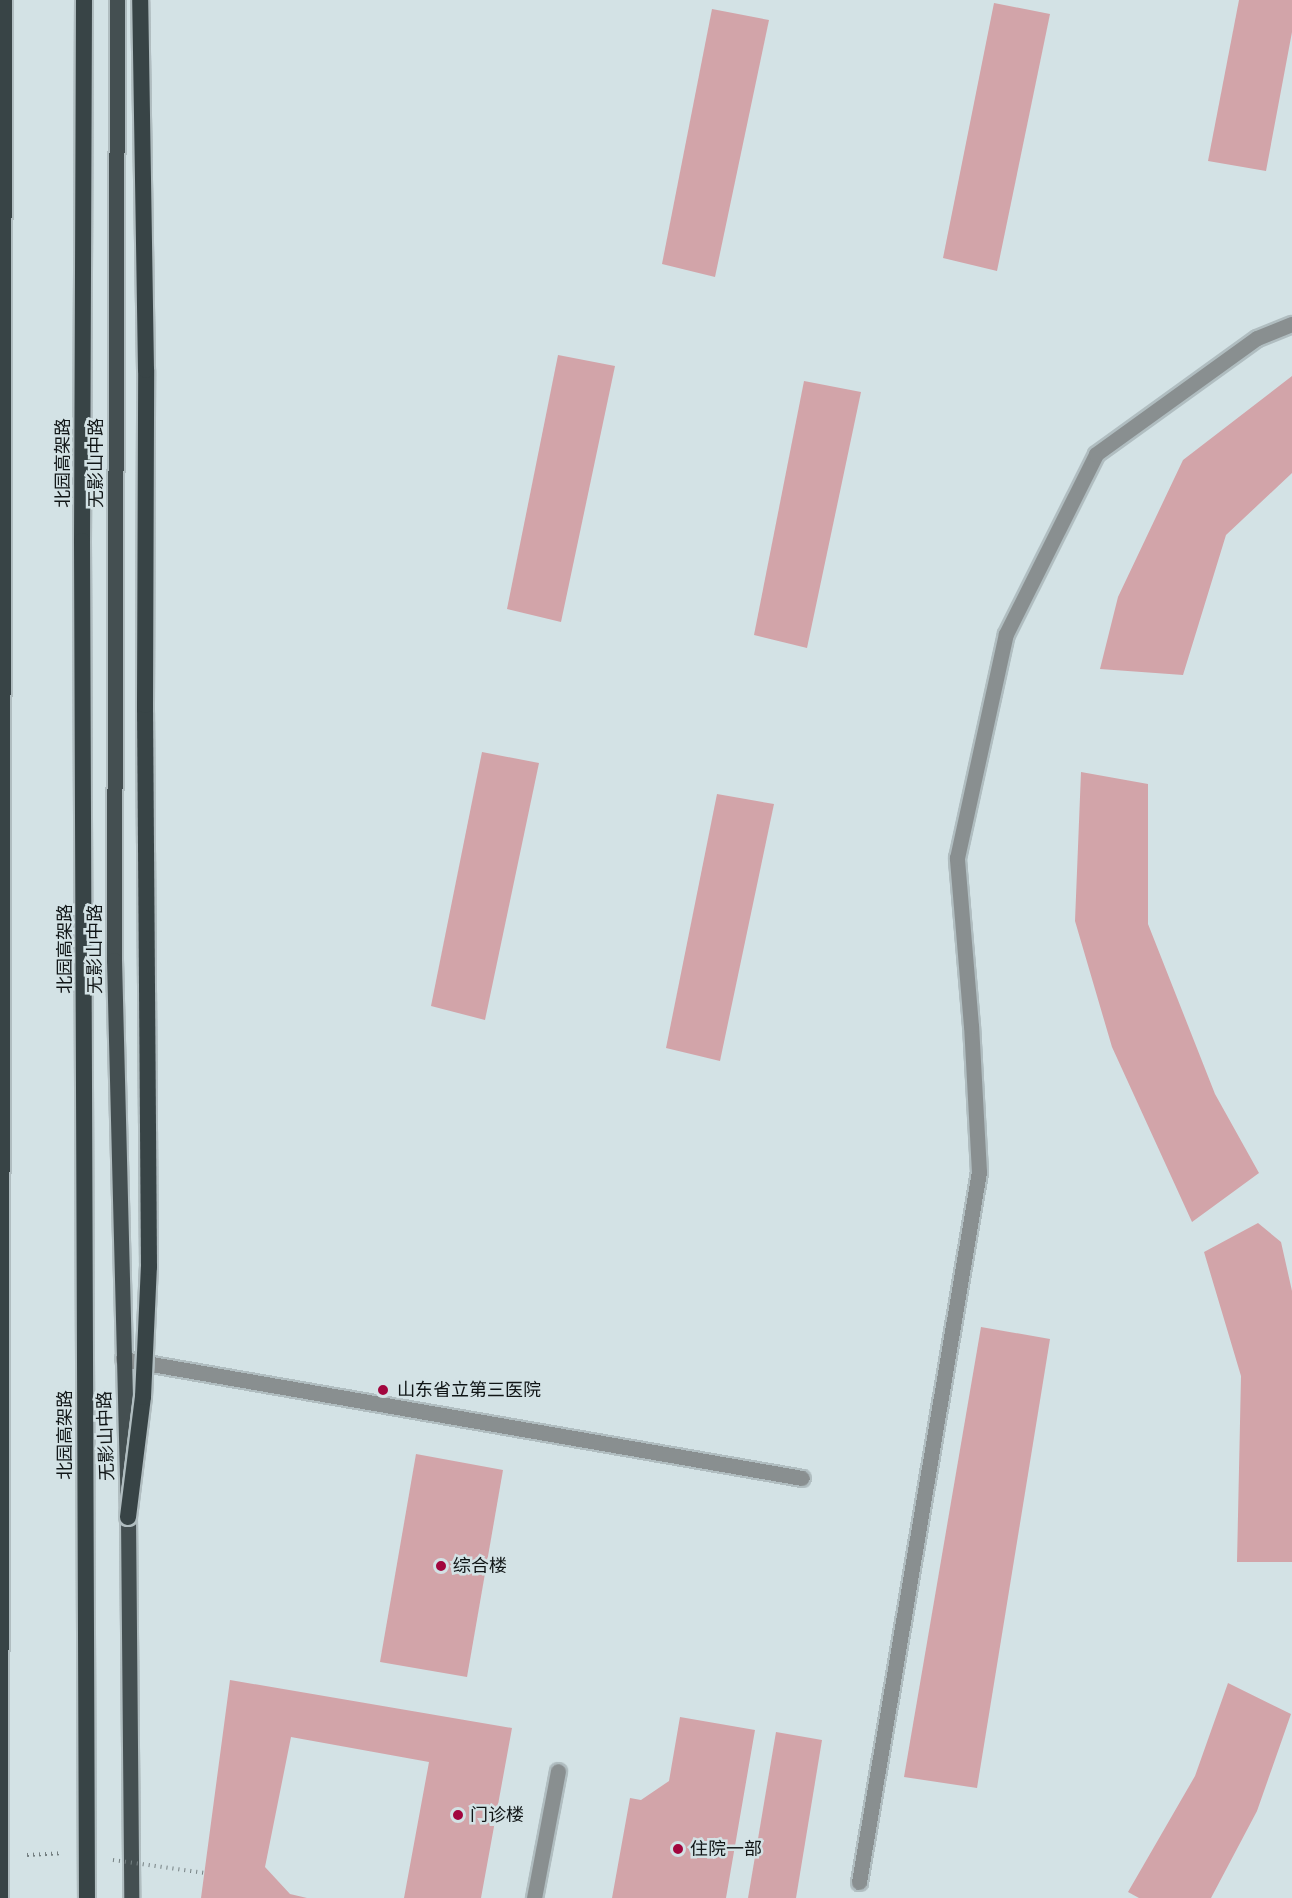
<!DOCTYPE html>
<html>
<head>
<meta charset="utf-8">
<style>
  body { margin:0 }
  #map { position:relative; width:1292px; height:1898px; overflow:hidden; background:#d3e2e5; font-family:Signika,"Noto Sans SC",sans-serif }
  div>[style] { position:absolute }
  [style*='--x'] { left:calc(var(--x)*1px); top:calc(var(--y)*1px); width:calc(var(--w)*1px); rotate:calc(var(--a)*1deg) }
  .building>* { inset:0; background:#d2a4a9 }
  .roads { filter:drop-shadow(2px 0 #b0bdc0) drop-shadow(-2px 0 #b0bdc0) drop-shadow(0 2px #b0bdc0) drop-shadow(0 -2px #b0bdc0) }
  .service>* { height:15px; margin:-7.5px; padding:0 7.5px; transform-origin:7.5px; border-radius:7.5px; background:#898f90 }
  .minor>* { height:15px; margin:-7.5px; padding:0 7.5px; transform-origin:7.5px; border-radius:7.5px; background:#898f90 }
  .primary>* { height:15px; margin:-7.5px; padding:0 7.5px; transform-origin:7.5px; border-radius:7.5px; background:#444f51 }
  .path-bridge>* { height:4px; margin-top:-2px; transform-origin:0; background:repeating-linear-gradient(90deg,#758082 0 1.5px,transparent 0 6px) }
  .bridges { filter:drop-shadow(2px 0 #b0bdc0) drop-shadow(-2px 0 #b0bdc0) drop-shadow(0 2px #b0bdc0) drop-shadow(0 -2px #b0bdc0) }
  .trunk-bridge>* { height:16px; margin:-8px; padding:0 8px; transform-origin:8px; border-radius:8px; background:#384446 }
  .dots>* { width:16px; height:16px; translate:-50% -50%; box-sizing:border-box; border:3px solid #d3e2e5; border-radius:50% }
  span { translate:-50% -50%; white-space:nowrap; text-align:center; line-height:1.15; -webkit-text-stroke:5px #d3e2e5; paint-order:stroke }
  .street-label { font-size:18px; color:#101516 }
  .poi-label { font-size:18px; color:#101516 }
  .left { translate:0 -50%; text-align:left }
</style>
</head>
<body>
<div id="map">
  <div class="building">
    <div style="clip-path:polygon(1239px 0,1292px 0,1292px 32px,1266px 171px,1208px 161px)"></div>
    <div style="clip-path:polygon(994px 3px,1050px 14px,997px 271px,943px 258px)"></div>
    <div style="clip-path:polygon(712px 9px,769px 20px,715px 277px,662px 264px)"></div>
    <div style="clip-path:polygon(558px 355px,615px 366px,561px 622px,507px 609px)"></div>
    <div style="clip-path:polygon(1292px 376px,1292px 473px,1226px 535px,1183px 675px,1100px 669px,1118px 597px,1183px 460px)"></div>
    <div style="clip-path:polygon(804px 381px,861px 392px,807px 648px,754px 635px)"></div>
    <div style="clip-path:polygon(482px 752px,539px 763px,485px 1020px,431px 1006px)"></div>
    <div style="clip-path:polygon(1081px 772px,1148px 784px,1148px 924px,1215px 1094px,1259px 1173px,1192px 1222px,1112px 1047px,1075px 921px)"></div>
    <div style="clip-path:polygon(717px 794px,774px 804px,720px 1061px,666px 1048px)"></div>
    <div style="clip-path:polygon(1258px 1223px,1281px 1242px,1292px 1291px,1292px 1562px,1237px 1562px,1241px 1376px,1204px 1252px)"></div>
    <div style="clip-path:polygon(981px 1327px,1050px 1339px,977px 1788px,904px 1777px)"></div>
    <div style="clip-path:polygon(416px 1454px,503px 1470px,467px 1677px,380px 1662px)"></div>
    <div style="clip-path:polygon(230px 1680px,512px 1728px,481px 1898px,404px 1898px,429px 1762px,291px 1737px,265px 1867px,290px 1894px,307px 1898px,201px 1898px)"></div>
    <div style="clip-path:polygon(1228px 1683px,1291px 1714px,1257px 1811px,1211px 1898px,1139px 1898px,1128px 1892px,1195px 1776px)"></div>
    <div style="clip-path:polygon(680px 1717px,755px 1730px,726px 1898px,612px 1898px,630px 1798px,641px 1800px,669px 1781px)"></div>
    <div style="clip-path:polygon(776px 1732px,822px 1740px,796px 1898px,748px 1898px)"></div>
  </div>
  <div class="roads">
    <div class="service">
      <div style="--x:123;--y:1359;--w:689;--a:9.94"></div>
      <div style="--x:534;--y:1898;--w:129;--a:-79.3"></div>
    </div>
    <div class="minor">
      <div style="--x:859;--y:1882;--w:720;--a:-80.41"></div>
      <div style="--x:979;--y:1172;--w:146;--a:-93.1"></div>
      <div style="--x:971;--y:1026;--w:169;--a:-94.8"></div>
      <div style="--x:957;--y:858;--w:229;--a:-77.7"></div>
      <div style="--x:1006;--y:634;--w:201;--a:-63.4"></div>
      <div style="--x:1096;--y:454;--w:198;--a:-35.8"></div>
      <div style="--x:1257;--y:338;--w:38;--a:-22"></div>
    </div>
    <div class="primary">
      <div style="--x:117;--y:0;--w:960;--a:90.18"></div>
      <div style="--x:114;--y:960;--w:557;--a:88.56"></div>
      <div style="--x:128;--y:1517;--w:381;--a:89.5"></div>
    </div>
  </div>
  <div class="path-bridge">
    <div style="--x:27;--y:1855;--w:34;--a:-3"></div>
    <div style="--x:113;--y:1860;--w:93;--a:8"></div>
  </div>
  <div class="bridges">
    <div class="trunk-bridge">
      <div style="--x:84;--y:0;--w:541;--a:90.21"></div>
      <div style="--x:82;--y:541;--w:1357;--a:89.79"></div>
      <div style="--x:128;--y:1517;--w:121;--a:-82.9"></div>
      <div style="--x:143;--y:1397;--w:130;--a:-87.4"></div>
      <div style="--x:149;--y:1267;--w:562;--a:-90.41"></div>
      <div style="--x:145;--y:705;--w:335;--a:-89.8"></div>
      <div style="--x:146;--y:370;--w:370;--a:-90.9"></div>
      <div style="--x:0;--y:1898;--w:1898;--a:-89.88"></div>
    </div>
  </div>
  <div class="dots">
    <div style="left:383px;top:1390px;background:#a2063e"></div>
    <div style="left:441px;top:1566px;background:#a2063e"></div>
    <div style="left:458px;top:1815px;background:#a2063e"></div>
    <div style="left:678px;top:1849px;background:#a2063e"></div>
  </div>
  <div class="street-label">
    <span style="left:63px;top:463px;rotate:-90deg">北园高架路</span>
    <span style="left:96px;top:463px;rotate:-90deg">无影山中路</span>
    <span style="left:65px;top:949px;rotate:-90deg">北园高架路</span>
    <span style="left:95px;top:949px;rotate:-90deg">无影山中路</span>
    <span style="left:65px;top:1435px;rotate:-90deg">北园高架路</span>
    <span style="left:106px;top:1436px;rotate:-92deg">无影山中路</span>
  </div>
  <div class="poi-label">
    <span class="left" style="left:397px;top:1390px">山东省立第三医院</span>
    <span class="left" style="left:453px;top:1566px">综合楼</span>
    <span class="left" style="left:470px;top:1815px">门诊楼</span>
    <span class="left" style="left:690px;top:1849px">住院一部</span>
  </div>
</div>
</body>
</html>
